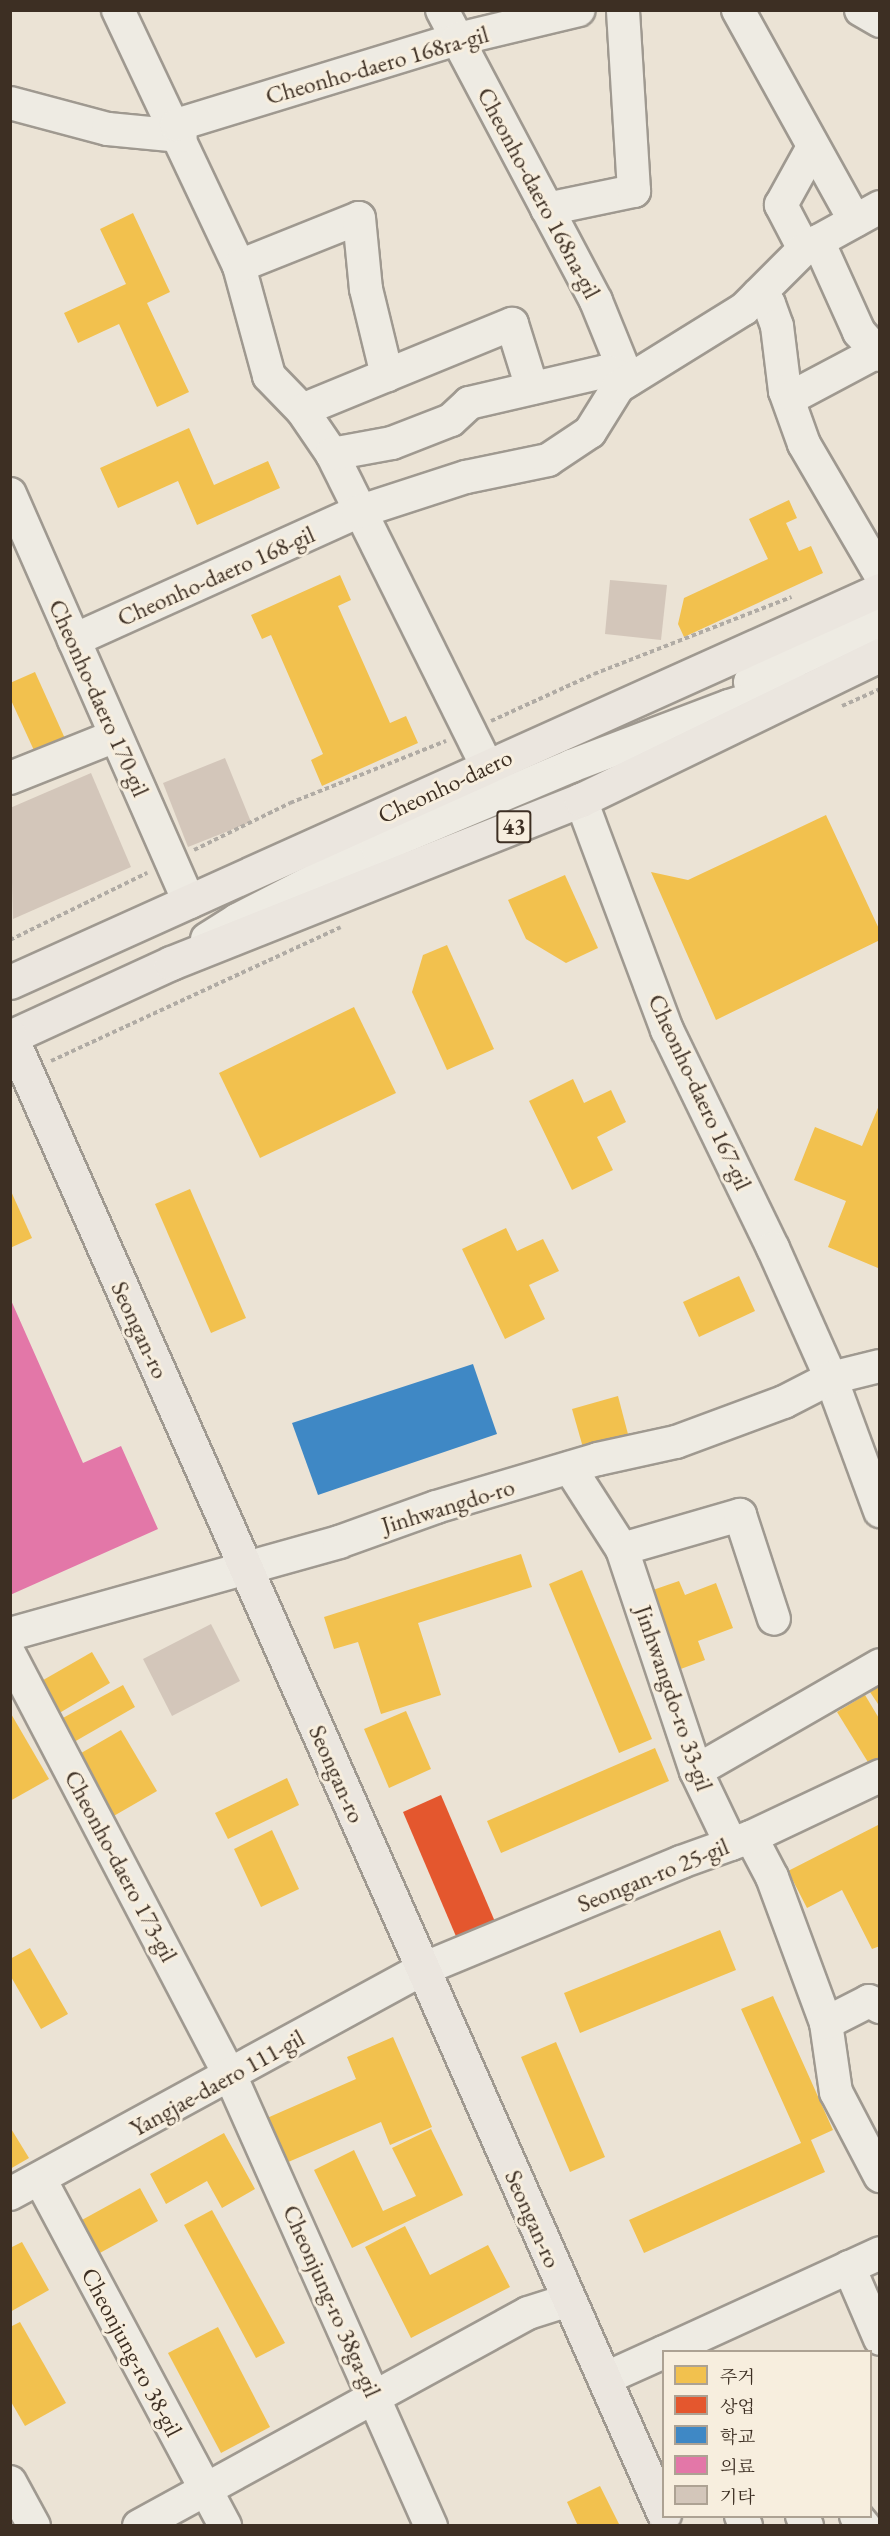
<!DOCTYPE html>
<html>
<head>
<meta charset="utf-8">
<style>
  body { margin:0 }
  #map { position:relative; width:890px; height:2536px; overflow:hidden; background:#ebe3d5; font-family:"EB Garamond","Noto Serif KR",serif }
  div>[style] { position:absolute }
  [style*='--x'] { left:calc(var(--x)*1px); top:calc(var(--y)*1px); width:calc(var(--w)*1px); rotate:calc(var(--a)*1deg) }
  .homes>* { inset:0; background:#f2c14e }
  .shops>* { inset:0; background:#e4572e }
  .schools>* { inset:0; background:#3f88c5 }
  .health>* { inset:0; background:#e377a8 }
  .building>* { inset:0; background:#d3c6ba }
  .path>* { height:4px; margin-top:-2px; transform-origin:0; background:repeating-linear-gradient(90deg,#b0aba4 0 4.5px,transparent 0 7.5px) }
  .roads { filter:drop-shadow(2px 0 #9f9990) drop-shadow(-2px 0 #9f9990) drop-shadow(0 2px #9f9990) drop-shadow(0 -2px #9f9990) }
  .minor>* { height:32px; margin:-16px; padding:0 16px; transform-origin:16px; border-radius:16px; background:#eeebe3 }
  .major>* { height:33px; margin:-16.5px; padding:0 16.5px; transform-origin:16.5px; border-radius:16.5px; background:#ebe6df }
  span { translate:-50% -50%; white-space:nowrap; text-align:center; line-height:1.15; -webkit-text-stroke:6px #f7eede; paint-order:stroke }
  .shield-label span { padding:2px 4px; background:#f7eede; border:2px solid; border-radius:4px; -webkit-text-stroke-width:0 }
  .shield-label { font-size:22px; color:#3d2f23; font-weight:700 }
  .street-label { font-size:24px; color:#3d2f23 }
  .frame { position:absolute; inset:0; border:12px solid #3d2f23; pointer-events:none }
  .legend { position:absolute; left:662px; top:2350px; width:210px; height:168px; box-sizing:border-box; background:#f7eede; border:2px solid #ada293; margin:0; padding:8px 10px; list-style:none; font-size:18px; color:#3d2f23 }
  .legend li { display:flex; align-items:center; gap:12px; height:30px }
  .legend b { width:30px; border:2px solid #ada293 }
</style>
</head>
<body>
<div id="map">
  <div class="homes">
    <div style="clip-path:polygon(133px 213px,170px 292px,147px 303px,189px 392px,157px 407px,119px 324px,78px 343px,64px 313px,126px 284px,100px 229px)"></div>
    <div style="clip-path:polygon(189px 428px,214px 485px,268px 461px,280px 488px,197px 525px,178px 481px,118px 508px,100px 468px)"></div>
    <div style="clip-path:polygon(789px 500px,797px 518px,786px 523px,799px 551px,811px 546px,823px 573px,684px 637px,678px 624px,684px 598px,768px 559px,749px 519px)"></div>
    <div style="clip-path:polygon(340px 575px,351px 600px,338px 606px,390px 723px,406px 716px,418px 743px,322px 786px,311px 760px,323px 754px,271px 635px,262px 639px,251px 615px)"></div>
    <div style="clip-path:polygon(35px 672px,67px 743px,37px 757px,10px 698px,10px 683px)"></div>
    <div style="clip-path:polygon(826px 815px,880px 931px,880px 940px,716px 1020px,651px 872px,688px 880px)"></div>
    <div style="clip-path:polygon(565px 875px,598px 948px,566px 963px,526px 939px,508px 900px)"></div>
    <div style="clip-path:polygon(447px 945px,494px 1049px,447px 1070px,412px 992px,423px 955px)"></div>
    <div style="clip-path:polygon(354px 1007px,396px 1093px,260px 1158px,219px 1073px)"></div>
    <div style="clip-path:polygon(573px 1079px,584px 1103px,611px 1090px,626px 1122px,597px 1137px,613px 1170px,572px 1190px,529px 1101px)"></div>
    <div style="clip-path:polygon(880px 1103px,880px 1265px,878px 1268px,828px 1247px,846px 1201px,794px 1180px,815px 1127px,862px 1146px)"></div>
    <div style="clip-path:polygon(10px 1189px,32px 1238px,10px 1248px)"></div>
    <div style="clip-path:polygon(190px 1189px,246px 1318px,211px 1333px,155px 1204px)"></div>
    <div style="clip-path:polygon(506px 1228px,517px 1251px,543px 1239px,559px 1271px,529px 1285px,545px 1319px,505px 1339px,462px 1249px)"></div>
    <div style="clip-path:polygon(739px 1276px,755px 1311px,699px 1337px,683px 1302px)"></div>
    <div style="clip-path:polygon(618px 1396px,629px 1438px,584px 1451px,572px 1409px)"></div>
    <div style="clip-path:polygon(521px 1554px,532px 1587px,418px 1623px,441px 1695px,381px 1714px,358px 1642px,334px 1649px,324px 1617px)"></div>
    <div style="clip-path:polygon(582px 1570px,652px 1739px,619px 1753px,549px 1584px)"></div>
    <div style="clip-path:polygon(679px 1581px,685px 1595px,716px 1583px,733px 1628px,698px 1641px,705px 1660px,678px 1670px,650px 1591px)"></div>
    <div style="clip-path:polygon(92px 1652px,110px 1683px,56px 1715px,38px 1683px)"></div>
    <div style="clip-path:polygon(123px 1685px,135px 1707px,74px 1742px,61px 1719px)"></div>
    <div style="clip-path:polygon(880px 1686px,880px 1707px,870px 1692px)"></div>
    <div style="clip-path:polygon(865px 1695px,880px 1720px,880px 1769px,874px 1772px,837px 1712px)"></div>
    <div style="clip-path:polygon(406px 1711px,431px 1769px,389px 1788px,364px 1729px)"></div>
    <div style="clip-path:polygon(10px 1712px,49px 1779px,10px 1801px)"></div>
    <div style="clip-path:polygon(121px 1730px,157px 1791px,112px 1817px,76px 1756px)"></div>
    <div style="clip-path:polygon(655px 1748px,669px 1781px,501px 1853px,487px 1821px)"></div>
    <div style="clip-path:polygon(287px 1778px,299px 1805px,228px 1839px,215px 1813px)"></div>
    <div style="clip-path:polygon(880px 1824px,880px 1946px,872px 1949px,842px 1890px,807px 1908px,788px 1871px)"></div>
    <div style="clip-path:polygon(272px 1830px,299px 1889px,261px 1907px,234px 1849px)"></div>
    <div style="clip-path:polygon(720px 1930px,736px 1970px,580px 2033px,564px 1993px)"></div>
    <div style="clip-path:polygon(30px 1948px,68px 2014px,41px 2029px,10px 1975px,10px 1959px)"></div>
    <div style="clip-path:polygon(773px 1996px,833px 2130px,811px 2140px,825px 2172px,644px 2253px,629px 2220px,801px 2143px,741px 2009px)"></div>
    <div style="clip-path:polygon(393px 2037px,432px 2127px,390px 2145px,381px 2122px,286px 2163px,267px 2118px,356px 2079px,347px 2057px)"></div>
    <div style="clip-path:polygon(556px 2042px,605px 2157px,570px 2172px,521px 2057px)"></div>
    <div style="clip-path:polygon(10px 2127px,29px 2158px,10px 2169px)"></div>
    <div style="clip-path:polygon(431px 2129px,463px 2195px,352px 2248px,314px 2170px,354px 2150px,383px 2211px,416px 2196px,392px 2148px)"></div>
    <div style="clip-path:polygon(224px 2133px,255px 2189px,222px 2208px,207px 2181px,166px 2204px,150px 2174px)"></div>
    <div style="clip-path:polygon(140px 2188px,158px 2221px,89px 2259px,71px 2226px)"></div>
    <div style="clip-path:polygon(212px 2210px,285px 2343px,256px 2358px,184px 2225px)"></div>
    <div style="clip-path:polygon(405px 2226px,430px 2275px,488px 2245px,510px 2287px,411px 2338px,365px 2247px)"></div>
    <div style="clip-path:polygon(22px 2242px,49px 2290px,10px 2312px,10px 2248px)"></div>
    <div style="clip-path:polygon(20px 2322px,66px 2403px,25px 2426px,10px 2400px,10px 2327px)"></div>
    <div style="clip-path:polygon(218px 2327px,270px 2427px,221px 2453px,168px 2353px)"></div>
    <div style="clip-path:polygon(600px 2486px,620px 2526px,578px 2526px,567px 2502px)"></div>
  </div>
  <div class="shops">
    <div style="clip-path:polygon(441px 1795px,496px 1924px,458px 1941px,403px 1812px)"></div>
  </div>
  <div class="schools">
    <div style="clip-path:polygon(473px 1364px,497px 1434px,318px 1495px,292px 1423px)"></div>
  </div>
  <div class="health">
    <div style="clip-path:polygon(10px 1298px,83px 1463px,121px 1446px,158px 1529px,10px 1595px)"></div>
  </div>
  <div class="building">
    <div style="clip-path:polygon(610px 580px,667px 585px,661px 640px,605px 634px)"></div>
    <div style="clip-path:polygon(225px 758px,251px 822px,188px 847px,163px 783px)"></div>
    <div style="clip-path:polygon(91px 773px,131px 867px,13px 919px,10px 808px)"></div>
    <div style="clip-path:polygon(211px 1624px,240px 1681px,172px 1716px,143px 1659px)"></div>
  </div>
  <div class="path">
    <div style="--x:842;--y:706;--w:42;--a:-24.1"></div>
    <div style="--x:491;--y:721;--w:113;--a:-24.5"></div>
    <div style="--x:594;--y:674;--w:212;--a:-21.3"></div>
    <div style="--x:194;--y:850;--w:107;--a:-26.1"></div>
    <div style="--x:290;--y:803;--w:168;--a:-21.7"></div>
    <div style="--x:10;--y:940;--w:153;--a:-26.1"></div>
    <div style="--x:51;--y:1061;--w:319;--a:-24.8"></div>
  </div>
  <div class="roads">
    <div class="minor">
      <div style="--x:118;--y:10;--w:283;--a:64.7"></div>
      <div style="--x:239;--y:266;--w:114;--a:74.7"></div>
      <div style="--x:269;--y:376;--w:47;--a:45.9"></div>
      <div style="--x:302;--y:410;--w:53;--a:55.7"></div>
      <div style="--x:332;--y:454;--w:348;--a:63.6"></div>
      <div style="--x:442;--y:10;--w:329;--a:62.1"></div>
      <div style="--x:596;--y:301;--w:85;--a:67.9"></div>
      <div style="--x:738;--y:10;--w:241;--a:61"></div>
      <div style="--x:861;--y:10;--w:22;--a:30"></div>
      <div style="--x:10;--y:103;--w:101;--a:14.9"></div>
      <div style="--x:108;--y:129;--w:73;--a:5.5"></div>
      <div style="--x:176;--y:125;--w:295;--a:-17"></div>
      <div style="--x:458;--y:39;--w:124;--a:-13.5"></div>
      <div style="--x:547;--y:209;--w:89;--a:-11.7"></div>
      <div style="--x:634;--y:191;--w:181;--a:-93.5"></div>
      <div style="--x:818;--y:241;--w:100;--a:65.7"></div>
      <div style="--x:859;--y:332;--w:31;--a:48"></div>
      <div style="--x:804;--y:249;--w:50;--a:-117.6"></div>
      <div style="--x:781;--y:205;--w:66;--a:-61.1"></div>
      <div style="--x:239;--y:266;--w:129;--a:-21.8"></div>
      <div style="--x:359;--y:218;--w:71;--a:84.4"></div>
      <div style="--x:366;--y:289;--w:89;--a:76.3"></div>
      <div style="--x:758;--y:295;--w:14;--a:39"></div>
      <div style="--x:769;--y:304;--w:23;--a:70"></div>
      <div style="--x:777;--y:326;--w:65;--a:83"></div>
      <div style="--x:785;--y:391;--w:56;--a:70.3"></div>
      <div style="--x:804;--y:444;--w:151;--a:59.7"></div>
      <div style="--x:785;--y:391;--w:10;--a:29"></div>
      <div style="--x:794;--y:396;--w:92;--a:-28"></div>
      <div style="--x:302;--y:410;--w:227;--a:-22.3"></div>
      <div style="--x:512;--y:324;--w:67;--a:72.6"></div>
      <div style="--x:332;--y:454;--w:61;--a:-10.4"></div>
      <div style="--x:392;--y:443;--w:63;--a:-21.3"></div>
      <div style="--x:451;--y:420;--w:25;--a:-43"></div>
      <div style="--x:469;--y:403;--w:141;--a:-13.1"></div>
      <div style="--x:606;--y:371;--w:24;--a:22"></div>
      <div style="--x:10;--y:494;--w:446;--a:66.3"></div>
      <div style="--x:74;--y:640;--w:312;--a:-24.3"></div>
      <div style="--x:358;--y:512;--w:114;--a:-18"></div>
      <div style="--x:466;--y:477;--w:84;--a:-11.7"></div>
      <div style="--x:548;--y:460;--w:50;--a:-33.7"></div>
      <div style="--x:590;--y:432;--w:53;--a:-58.1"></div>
      <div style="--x:618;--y:387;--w:148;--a:-31.8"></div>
      <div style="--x:744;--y:309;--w:85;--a:-45"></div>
      <div style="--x:804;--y:249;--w:87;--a:-28.9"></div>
      <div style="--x:750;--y:682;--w:143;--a:-24.8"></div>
      <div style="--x:10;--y:778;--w:113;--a:-21.8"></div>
      <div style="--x:581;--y:800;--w:246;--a:69.5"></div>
      <div style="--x:667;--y:1030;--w:242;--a:64.1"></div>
      <div style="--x:773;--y:1248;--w:142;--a:66"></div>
      <div style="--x:831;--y:1378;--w:142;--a:69.8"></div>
      <div style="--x:207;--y:939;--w:36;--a:-32"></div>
      <div style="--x:237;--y:920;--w:157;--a:-27.2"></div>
      <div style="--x:377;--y:848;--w:211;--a:-22.9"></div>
      <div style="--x:571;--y:766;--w:169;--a:-20.8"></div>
      <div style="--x:729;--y:706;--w:67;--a:-17.4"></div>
      <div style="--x:570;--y:1468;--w:96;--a:57.3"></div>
      <div style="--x:622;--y:1549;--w:234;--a:71.6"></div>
      <div style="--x:696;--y:1771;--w:81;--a:64.4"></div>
      <div style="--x:622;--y:1549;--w:123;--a:-16.1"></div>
      <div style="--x:740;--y:1515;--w:109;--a:71.9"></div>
      <div style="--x:10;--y:1634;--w:342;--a:-15.6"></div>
      <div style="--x:339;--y:1542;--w:103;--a:-19.8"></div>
      <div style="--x:436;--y:1507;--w:169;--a:-16.5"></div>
      <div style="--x:598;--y:1459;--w:80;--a:-12.3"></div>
      <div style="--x:676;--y:1442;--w:115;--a:-20.3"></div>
      <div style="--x:784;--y:1402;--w:53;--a:-27.1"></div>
      <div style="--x:831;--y:1378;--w:50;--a:-13.8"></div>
      <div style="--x:10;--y:1655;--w:476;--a:62.4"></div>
      <div style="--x:231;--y:2077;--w:492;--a:66"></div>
      <div style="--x:696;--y:1771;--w:212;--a:-29.9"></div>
      <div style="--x:751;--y:1837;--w:45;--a:62.3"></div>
      <div style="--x:772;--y:1877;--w:156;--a:69.7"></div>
      <div style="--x:826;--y:2023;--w:70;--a:81.8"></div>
      <div style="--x:836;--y:2092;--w:95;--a:62.4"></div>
      <div style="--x:826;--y:2023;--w:48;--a:-27.1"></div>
      <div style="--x:869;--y:2001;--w:13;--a:29"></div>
      <div style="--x:40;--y:2179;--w:393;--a:61.9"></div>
      <div style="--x:10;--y:2194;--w:470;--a:-28.6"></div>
      <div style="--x:423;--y:1969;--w:279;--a:-22.5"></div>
      <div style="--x:681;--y:1862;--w:74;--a:-19.7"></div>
      <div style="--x:751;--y:1837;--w:143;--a:-25.3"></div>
      <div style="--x:849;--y:2267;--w:78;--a:66.7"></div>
      <div style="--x:664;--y:2352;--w:238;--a:-24.6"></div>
      <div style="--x:604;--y:2379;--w:66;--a:-24.2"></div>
      <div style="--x:10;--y:2482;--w:50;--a:61.4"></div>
      <div style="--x:741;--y:2516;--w:11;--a:63"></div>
      <div style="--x:802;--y:2516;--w:11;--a:63"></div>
      <div style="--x:856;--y:2516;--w:13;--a:51"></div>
      <div style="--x:139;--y:2526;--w:443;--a:-28.7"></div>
      <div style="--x:528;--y:2313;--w:43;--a:-17.6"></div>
    </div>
    <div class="major">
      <div style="--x:10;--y:982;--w:954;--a:-24.26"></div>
      <div style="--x:10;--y:1037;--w:177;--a:-24.7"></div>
      <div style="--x:171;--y:963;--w:441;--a:-21.7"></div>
      <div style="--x:581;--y:800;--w:332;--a:-25.9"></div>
      <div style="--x:11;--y:1037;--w:1615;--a:66.15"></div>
    </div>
  </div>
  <div class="shield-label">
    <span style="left:514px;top:827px">43</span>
  </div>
  <div class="street-label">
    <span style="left:377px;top:65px;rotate:-16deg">Cheonho-daero 168ra-gil</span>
    <span style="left:539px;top:193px;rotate:62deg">Cheonho-daero 168na-gil</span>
    <span style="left:216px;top:576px;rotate:-24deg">Cheonho-daero 168-gil</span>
    <span style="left:99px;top:698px;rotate:66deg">Cheonho-daero 170-gil</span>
    <span style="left:445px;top:786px;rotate:-25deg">Cheonho-daero</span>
    <span style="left:700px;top:1092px;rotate:65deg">Cheonho-daero 167-gil</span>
    <span style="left:140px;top:1330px;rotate:65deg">Seongan-ro</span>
    <span style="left:448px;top:1506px;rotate:-17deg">Jinhwangdo-ro</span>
    <span style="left:674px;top:1698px;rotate:71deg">Jinhwangdo-ro 33-gil</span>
    <span style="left:337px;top:1774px;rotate:66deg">Seongan-ro</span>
    <span style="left:121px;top:1866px;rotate:62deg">Cheonho-daero 173-gil</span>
    <span style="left:653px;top:1875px;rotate:-22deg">Seongan-ro 25-gil</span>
    <span style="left:217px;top:2083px;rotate:-29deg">Yangjae-daero 111-gil</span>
    <span style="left:533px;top:2219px;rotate:66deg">Seongan-ro</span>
    <span style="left:332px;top:2301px;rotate:66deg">Cheonjung-ro 38ga-gil</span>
    <span style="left:132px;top:2352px;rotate:62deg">Cheonjung-ro 38-gil</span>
  </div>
  <div class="frame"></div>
  <ul class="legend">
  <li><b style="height:16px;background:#f2c14e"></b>주거</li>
  <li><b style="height:16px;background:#e4572e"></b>상업</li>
  <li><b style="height:16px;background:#3f88c5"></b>학교</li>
  <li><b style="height:16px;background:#e377a8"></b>의료</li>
  <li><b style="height:16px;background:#d3c6ba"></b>기타</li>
  </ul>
</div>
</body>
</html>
